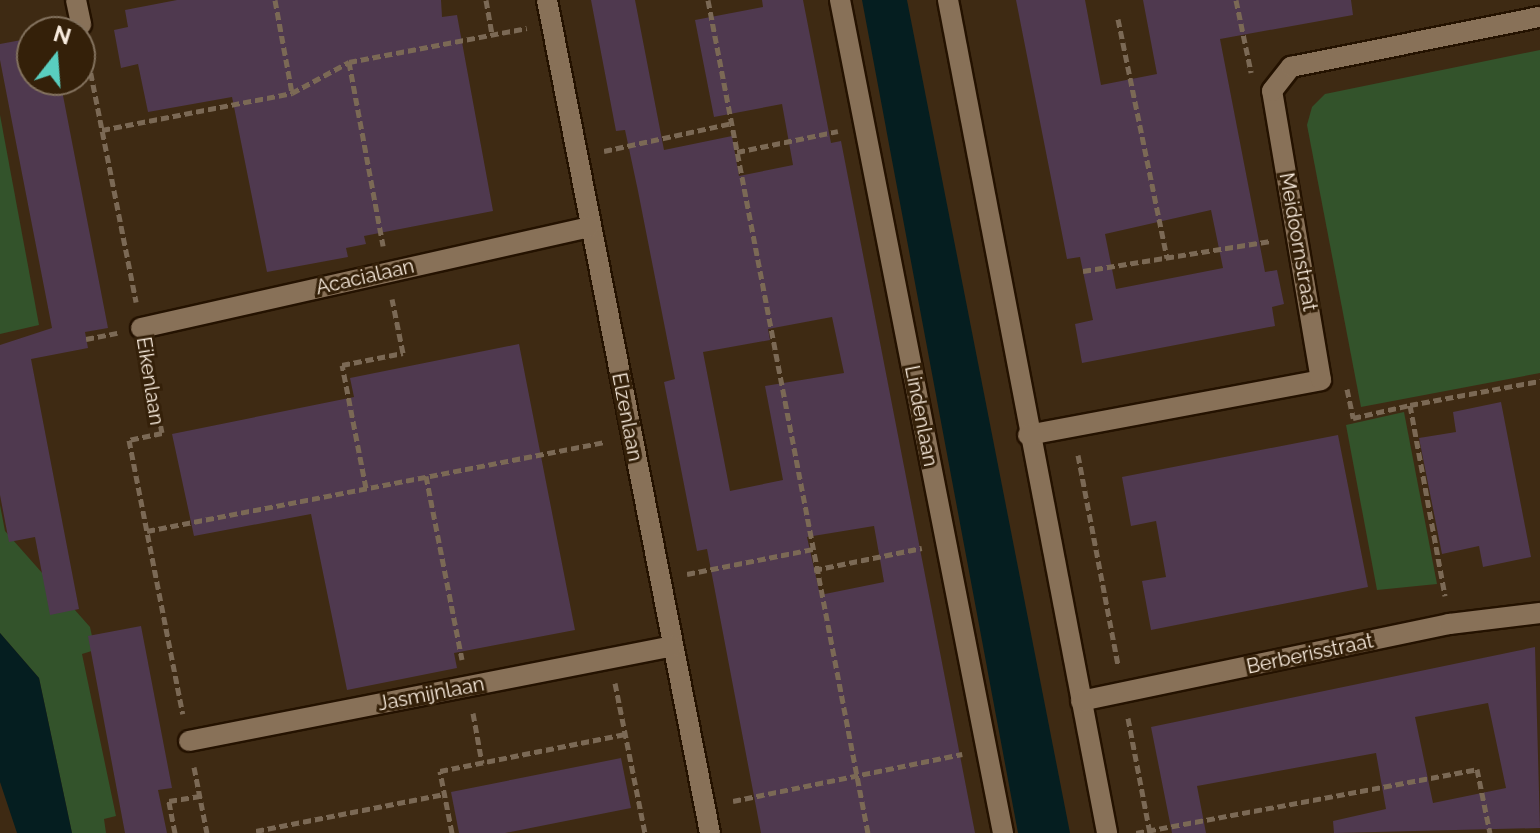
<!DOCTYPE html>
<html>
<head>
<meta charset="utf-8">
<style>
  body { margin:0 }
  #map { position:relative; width:1540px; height:833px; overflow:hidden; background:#3e2a13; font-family:Raleway,sans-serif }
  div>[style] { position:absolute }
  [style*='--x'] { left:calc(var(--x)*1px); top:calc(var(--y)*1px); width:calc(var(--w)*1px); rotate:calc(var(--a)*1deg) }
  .green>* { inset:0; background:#33532b }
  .water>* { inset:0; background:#051e20 }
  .building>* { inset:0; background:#4f394f }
  .path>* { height:5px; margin-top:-2.5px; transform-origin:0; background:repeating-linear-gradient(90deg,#7b6955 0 8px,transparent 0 12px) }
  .roads { filter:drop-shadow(2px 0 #241200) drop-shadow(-2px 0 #241200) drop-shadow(0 2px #241200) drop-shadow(0 -2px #241200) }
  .minor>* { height:20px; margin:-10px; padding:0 10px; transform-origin:10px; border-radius:10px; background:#887158 }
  span { translate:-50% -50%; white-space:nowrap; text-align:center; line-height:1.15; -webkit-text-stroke:6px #342009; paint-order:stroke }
  .street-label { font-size:20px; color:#f9ecde }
  .north { position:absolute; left:16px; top:16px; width:80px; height:80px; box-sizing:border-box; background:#342009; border:2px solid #83725e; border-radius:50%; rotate:17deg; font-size:22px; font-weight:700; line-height:32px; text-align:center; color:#f9ecde }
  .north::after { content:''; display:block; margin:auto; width:28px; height:36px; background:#59cebf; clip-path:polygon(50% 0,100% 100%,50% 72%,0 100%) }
</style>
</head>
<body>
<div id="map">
  <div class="green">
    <div style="clip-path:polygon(1540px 50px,1540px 373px,1361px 407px,1307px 125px,1312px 107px,1325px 94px)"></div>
    <div style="clip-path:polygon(0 115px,39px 325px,0 334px)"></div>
    <div style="clip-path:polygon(1404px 412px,1437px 584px,1377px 590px,1346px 425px)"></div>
    <div style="clip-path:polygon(0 505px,5px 531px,90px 627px,95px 650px,82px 654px,116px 816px,104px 819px,106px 833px,72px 833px,39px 678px,0 633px)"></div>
  </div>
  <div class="water">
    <div style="clip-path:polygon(862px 0,907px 0,1070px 833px,1018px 833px)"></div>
    <div style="clip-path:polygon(0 633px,39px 678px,72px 833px,17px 833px,0 782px)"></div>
  </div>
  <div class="building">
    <div style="clip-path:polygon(177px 0,441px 0,442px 17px,457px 15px,493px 211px,364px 236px,366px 244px,346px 248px,348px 257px,267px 272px,232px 97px,148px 112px,138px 64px,121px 68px,114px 30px,128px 27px,125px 10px)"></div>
    <div style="clip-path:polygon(evenodd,591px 0,635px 0,664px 150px,732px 136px,739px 176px,793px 165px,782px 104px,714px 117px,695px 20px,763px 7px,762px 0,803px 0,831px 143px,841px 141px,975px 833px,761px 833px,707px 549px,697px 551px,664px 382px,675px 379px,638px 191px,625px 130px,616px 131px,591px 0,832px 317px,844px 373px,765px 386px,783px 480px,730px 491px,703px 352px,770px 340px,768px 329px,832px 317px,591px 0,874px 526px,884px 582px,820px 595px,807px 537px,874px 526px)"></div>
    <div style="clip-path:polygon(evenodd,1016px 0,1085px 0,1101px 85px,1157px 74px,1143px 0,1351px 0,1353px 15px,1220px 39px,1265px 272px,1277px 270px,1284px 304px,1272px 307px,1275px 326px,1082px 363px,1075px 324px,1093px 320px,1080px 257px,1067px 259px,1016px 0,1211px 210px,1223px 268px,1116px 289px,1105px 234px,1211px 210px)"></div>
    <div style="clip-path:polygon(32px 38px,32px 80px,60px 80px,108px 328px,85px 332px,88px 348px,31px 359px,79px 609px,50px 615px,35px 537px,9px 542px,0 495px,0 345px,52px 328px,0 60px,0 44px)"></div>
    <div style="clip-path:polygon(519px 344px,575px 630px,454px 653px,457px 668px,347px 690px,311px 514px,194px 536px,172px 434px,354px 397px,350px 378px)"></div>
    <div style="clip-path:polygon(1501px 402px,1531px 557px,1483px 567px,1479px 546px,1442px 554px,1419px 438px,1456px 432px,1453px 412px)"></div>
    <div style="clip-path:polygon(1338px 435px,1368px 587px,1151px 630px,1142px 581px,1166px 577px,1156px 521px,1131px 526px,1122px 477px)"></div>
    <div style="clip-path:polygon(141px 626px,172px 788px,158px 790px,167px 833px,125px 833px,88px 636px)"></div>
    <div style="clip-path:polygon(evenodd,1535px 647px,1540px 828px,1334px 833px,1333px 821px,1386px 809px,1376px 753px,1197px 786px,1206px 833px,1172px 833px,1151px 727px,1535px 647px,1488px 703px,1506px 788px,1433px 803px,1415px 717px,1488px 703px)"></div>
    <div style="clip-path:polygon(621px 758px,631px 808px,505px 833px,459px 833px,451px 792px)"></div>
  </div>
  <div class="path">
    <div style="--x:275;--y:0;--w:95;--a:79.6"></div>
    <div style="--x:486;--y:0;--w:35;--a:80"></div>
    <div style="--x:708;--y:0;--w:848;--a:79.13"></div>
    <div style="--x:1236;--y:0;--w:74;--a:78.2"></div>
    <div style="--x:1118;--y:19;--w:244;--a:78.4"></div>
    <div style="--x:86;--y:49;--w:258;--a:78.8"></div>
    <div style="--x:349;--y:62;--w:187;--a:79.5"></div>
    <div style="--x:102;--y:130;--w:194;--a:-11"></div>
    <div style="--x:292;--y:93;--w:65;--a:-28.5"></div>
    <div style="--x:349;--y:62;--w:181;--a:-10.8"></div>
    <div style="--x:604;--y:151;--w:131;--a:-12.3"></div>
    <div style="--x:737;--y:152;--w:103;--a:-11.7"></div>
    <div style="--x:1083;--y:271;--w:190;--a:-9.1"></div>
    <div style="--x:86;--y:339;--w:32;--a:-11"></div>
    <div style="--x:147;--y:355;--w:79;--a:79.1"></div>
    <div style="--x:162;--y:433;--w:34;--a:168"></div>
    <div style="--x:129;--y:440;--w:279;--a:78.9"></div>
    <div style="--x:1347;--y:389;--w:30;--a:78"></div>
    <div style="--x:1353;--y:418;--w:58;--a:-12.8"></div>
    <div style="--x:1410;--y:405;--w:194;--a:79.6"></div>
    <div style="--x:1410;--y:405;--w:132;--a:-10.5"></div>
    <div style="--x:1078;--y:455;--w:214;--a:79.2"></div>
    <div style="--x:426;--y:476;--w:187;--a:78.9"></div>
    <div style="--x:366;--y:488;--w:125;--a:-101"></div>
    <div style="--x:342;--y:365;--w:62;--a:-11.1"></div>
    <div style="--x:403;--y:353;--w:55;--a:-101.5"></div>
    <div style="--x:147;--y:531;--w:467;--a:-11"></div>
    <div style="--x:814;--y:570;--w:110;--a:-11.5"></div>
    <div style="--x:687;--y:574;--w:128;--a:-11.2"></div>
    <div style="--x:615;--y:683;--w:153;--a:78.7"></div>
    <div style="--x:473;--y:713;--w:51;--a:79.8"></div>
    <div style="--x:1128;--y:718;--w:117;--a:79.2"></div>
    <div style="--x:194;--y:767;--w:67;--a:78.9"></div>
    <div style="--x:733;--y:801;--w:234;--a:-11.6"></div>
    <div style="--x:256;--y:831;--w:192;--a:-11.1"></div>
    <div style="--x:175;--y:833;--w:33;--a:-101"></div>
    <div style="--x:169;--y:801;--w:30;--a:-9"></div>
    <div style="--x:452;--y:833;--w:63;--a:-101"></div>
    <div style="--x:440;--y:771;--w:189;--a:-11.3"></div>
    <div style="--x:1136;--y:833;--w:347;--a:-10.6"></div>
    <div style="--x:1477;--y:769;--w:65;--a:78.5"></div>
  </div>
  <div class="roads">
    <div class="minor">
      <div style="--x:76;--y:0;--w:25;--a:78"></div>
      <div style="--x:547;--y:0;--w:849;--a:78.93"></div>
      <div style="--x:840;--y:0;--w:849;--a:78.93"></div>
      <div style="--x:948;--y:0;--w:848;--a:79.19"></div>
      <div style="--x:141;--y:328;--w:459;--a:-12.7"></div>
      <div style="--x:1028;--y:435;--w:298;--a:-10.6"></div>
      <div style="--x:1321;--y:380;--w:293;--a:-99.6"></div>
      <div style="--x:1272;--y:91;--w:31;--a:-52"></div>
      <div style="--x:1291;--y:67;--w:254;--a:-11.4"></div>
      <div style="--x:1081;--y:701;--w:376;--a:-11.8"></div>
      <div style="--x:1449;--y:624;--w:92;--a:-6.9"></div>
      <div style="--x:189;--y:741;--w:492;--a:-11.1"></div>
    </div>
  </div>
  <div class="street-label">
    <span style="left:1298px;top:242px;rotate:80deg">Meidoornstraat</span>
    <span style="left:365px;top:277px;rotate:-13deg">Acacialaan</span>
    <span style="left:150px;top:381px;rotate:81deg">Eikenlaan</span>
    <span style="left:921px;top:416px;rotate:79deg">Lindenlaan</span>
    <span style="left:627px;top:417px;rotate:79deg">Elzenlaan</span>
    <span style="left:1310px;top:654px;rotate:-12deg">Berberisstraat</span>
    <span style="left:431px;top:694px;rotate:-11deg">Jasmijnlaan</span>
  </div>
  <div class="north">N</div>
</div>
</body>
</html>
